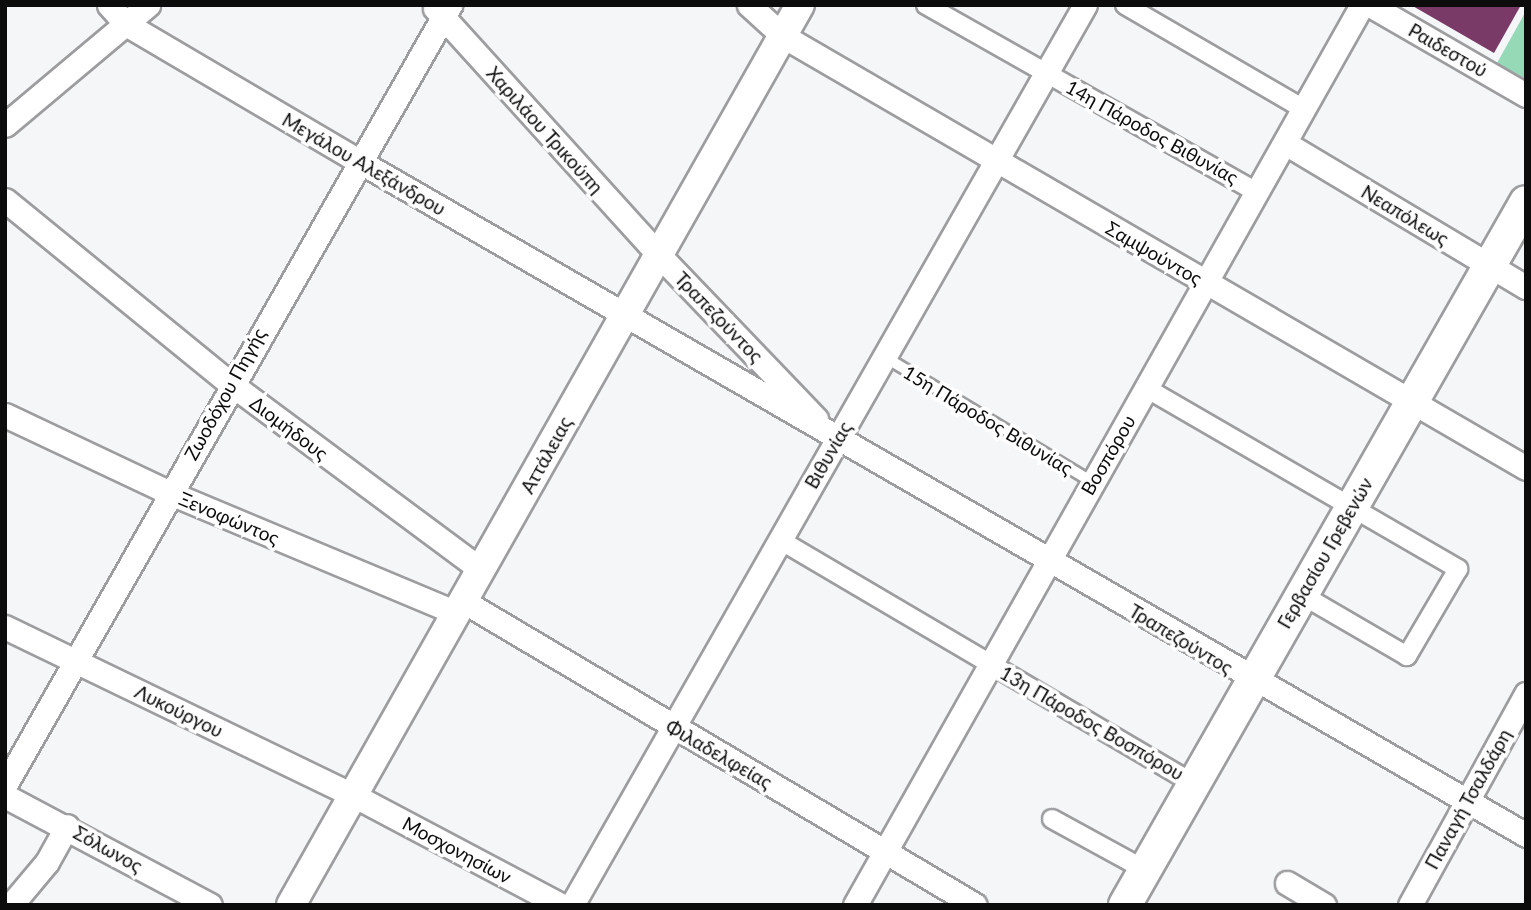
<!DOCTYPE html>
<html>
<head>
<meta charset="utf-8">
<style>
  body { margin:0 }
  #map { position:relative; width:1531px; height:910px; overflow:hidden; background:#f5f6f8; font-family:Lato,sans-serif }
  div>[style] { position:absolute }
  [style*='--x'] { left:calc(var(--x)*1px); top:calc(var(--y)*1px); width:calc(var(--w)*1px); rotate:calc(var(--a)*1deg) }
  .green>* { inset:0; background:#95d9b7 }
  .building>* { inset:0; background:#7a3a67 }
  .roads { filter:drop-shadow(2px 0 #9d9d9f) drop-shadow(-2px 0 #9d9d9f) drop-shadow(0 2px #9d9d9f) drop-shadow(0 -2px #9d9d9f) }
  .service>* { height:10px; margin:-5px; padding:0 5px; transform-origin:5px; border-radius:5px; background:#fff }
  .pedestrian>* { height:18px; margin:-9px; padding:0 9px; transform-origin:9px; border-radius:9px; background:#fff }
  .minor>* { height:23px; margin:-11.5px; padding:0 11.5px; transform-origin:11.5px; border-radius:11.5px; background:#fff }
  .tertiary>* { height:28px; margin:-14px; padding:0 14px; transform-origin:14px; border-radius:14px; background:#fff }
  .secondary>* { height:32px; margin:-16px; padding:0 16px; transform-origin:16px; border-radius:16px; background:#fff }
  span { translate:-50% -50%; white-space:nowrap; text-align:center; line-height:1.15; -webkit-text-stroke:7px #fff; paint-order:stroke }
  .street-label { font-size:19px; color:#0c0c0d }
  .frame { position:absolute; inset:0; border:7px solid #0c0c0d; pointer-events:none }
</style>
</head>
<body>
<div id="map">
  <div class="green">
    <div style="clip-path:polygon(1526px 11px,1526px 79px,1497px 63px)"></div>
  </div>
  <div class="building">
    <div style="clip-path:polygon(1411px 5px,1521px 5px,1494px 53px)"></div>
  </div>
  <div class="roads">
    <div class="service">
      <div style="--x:885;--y:357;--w:242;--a:31.1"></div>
    </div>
    <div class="pedestrian">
      <div style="--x:926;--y:5;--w:380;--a:29.5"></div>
      <div style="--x:1125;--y:5;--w:207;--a:30.2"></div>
      <div style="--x:1146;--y:388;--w:361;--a:30.1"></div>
      <div style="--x:1458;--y:569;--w:101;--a:120.4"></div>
      <div style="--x:1407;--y:656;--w:121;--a:-149.8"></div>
      <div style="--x:780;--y:540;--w:481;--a:30.5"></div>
      <div style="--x:1052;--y:819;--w:106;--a:28.7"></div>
    </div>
    <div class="minor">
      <div style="--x:109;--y:5;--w:25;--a:48"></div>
      <div style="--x:126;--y:24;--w:268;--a:30.5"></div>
      <div style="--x:357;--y:160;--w:1350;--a:30"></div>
      <div style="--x:749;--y:5;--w:46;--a:42.4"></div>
      <div style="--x:783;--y:36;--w:859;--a:30.17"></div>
      <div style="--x:1370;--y:5;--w:180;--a:30"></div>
      <div style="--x:435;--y:8;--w:333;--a:47.8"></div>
      <div style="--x:659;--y:255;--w:227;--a:46.2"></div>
      <div style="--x:5;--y:125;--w:187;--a:-40"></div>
      <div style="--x:1285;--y:143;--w:281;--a:30.9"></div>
      <div style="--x:5;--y:200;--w:291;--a:39.2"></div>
      <div style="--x:231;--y:384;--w:312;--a:36.6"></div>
      <div style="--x:5;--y:415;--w:183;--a:25.3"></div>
      <div style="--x:170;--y:493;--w:311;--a:22.7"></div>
      <div style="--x:463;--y:601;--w:595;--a:30.7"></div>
      <div style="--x:5;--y:627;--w:386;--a:25.8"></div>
      <div style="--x:353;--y:795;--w:235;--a:27.9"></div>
      <div style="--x:5;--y:785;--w:898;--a:-60.29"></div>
      <div style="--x:5;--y:796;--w:232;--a:28"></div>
      <div style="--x:1287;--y:883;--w:43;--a:30.7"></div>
      <div style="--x:11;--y:905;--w:56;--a:-50.1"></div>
      <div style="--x:47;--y:862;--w:41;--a:-60.9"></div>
      <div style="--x:572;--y:905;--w:1036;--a:-60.32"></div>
      <div style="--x:855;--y:905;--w:1033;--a:-60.61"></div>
      <div style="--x:1410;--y:905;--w:241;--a:-61.2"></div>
    </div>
    <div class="tertiary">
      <div style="--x:291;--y:905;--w:1034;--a:-60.51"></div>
    </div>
    <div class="secondary">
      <div style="--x:1125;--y:905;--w:809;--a:-60.3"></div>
    </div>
  </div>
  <div class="street-label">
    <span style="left:1448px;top:50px;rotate:30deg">Ραιδεστού</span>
    <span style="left:545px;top:130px;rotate:48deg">Χαριλάου Τρικούπη</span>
    <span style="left:1152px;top:132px;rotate:29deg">14η Πάροδος Βιθυνίας</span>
    <span style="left:364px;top:164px;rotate:30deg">Μεγάλου Αλεξάνδρου</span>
    <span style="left:1405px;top:215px;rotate:31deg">Νεαπόλεως</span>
    <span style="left:1154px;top:253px;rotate:30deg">Σαμψούντος</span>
    <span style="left:719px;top:317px;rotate:46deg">Τραπεζούντος</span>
    <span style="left:225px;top:394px;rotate:-61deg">Ζωοδόχου Πηγής</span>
    <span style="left:988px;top:420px;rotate:31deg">15η Πάροδος Βιθυνίας</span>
    <span style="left:289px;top:428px;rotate:37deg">Διομήδους</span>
    <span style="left:546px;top:455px;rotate:-61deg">Αττάλειας</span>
    <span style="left:828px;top:455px;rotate:-60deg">Βιθυνίας</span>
    <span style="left:1108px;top:455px;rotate:-60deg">Βοσπόρου</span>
    <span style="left:229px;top:518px;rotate:23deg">Ξενοφώντος</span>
    <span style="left:1325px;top:553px;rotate:-60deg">Γερβασίου Γρεβενών</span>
    <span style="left:1181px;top:639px;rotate:31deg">Τραπεζούντος</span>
    <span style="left:179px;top:711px;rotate:26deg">Λυκούργου</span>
    <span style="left:1092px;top:723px;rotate:30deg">13η Πάροδος Βοσπόρου</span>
    <span style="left:719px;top:754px;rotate:30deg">Φιλαδελφείας</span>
    <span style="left:1468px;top:799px;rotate:-61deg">Παναγή Τσαλδάρη</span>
    <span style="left:108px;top:849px;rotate:29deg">Σόλωνος</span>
    <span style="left:457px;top:850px;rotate:28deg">Μοσχονησίων</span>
  </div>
  <div class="frame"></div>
</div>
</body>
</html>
